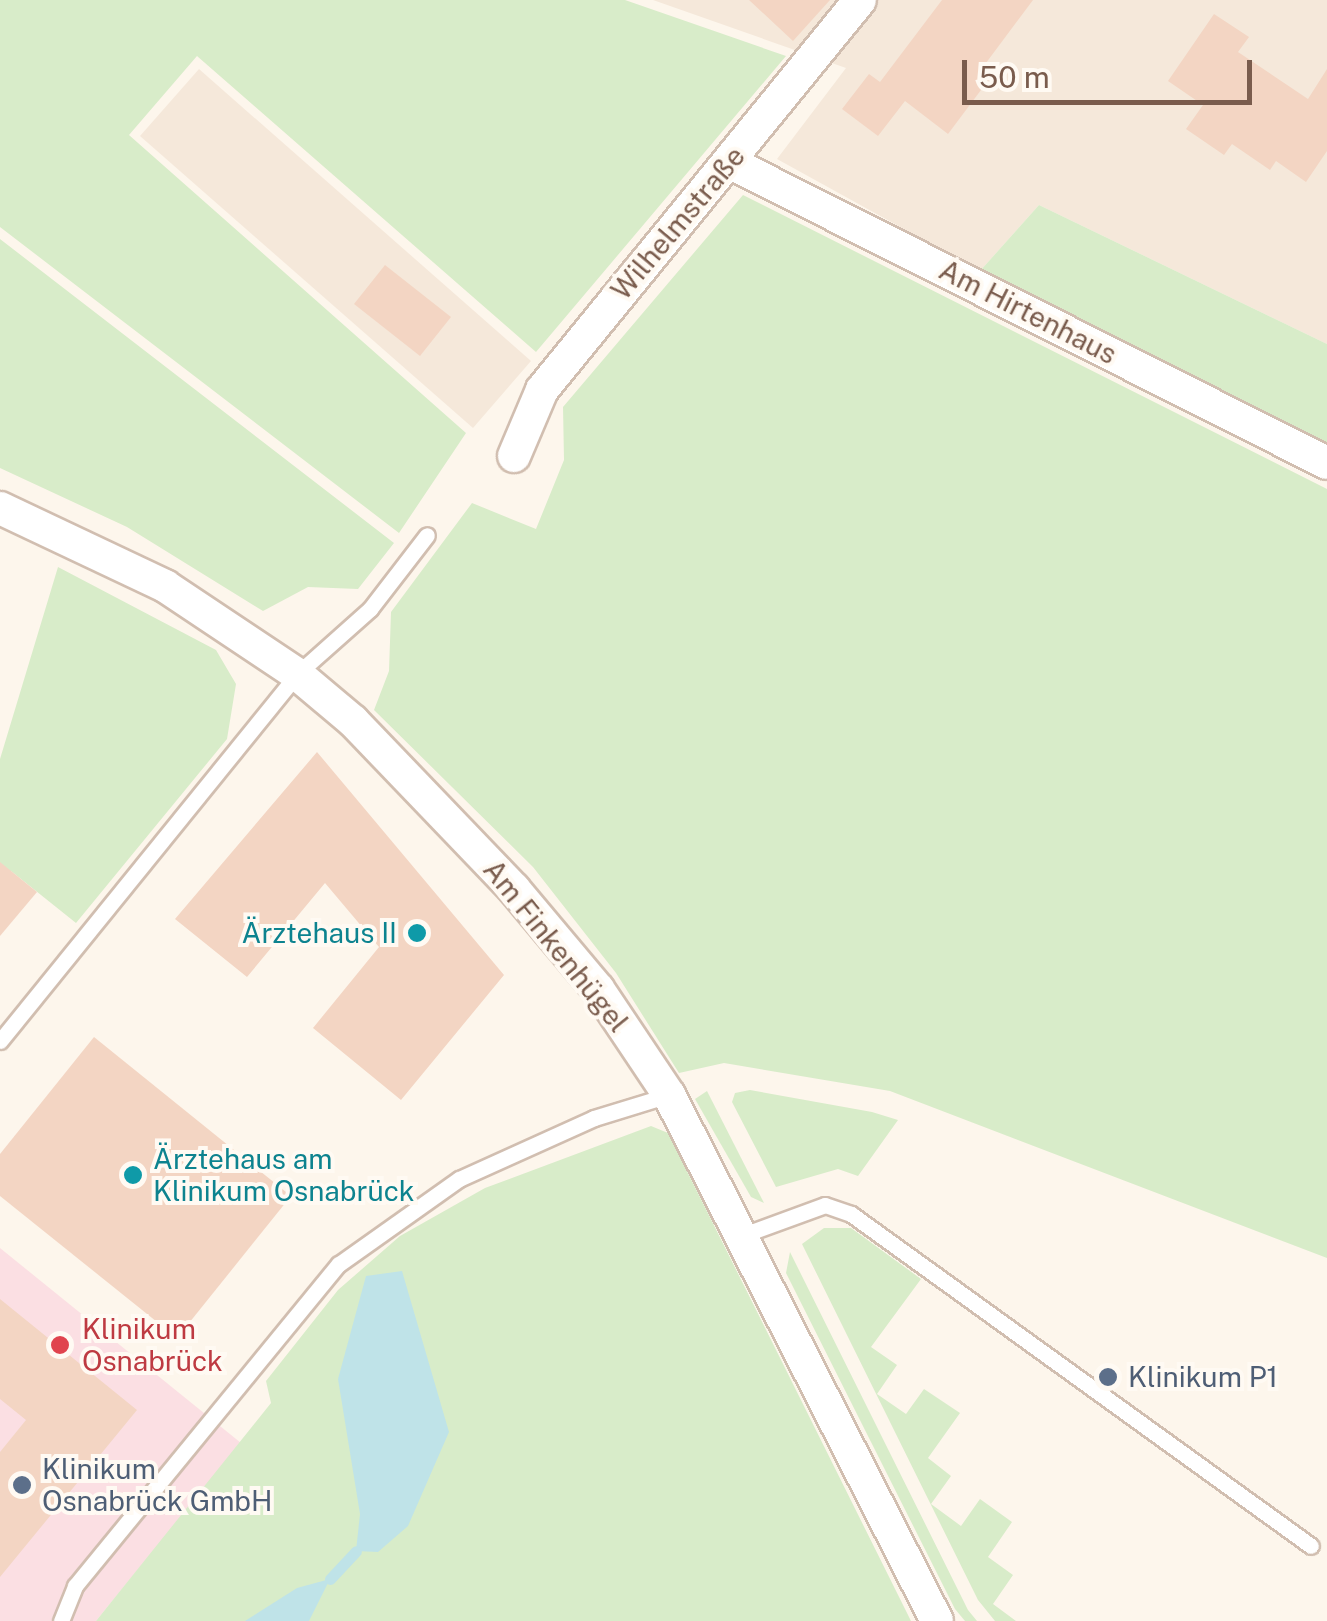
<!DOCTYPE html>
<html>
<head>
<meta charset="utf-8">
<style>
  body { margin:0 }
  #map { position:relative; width:1327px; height:1621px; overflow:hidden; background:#fdf6ec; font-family:"Public Sans",sans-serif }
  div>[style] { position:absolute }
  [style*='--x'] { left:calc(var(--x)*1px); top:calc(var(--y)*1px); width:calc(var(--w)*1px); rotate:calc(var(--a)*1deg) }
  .residential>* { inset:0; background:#f5e8da }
  .medical>* { inset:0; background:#fbdfe3 }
  .green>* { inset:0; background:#d8ecc9 }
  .water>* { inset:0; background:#bfe3e8 }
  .stream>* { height:11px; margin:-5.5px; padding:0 5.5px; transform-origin:5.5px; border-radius:5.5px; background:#bfe3e8 }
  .building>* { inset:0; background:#f3d5c3 }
  .roads { filter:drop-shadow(2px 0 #d1beb0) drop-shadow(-2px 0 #d1beb0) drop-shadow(0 2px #d1beb0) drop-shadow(0 -2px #d1beb0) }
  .service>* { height:15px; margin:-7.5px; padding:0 7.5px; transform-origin:7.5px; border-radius:7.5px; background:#fff }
  .minor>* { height:32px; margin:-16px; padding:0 16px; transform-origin:16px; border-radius:16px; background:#fff }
  .dots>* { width:28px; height:28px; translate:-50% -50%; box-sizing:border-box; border:5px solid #fffaf3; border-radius:50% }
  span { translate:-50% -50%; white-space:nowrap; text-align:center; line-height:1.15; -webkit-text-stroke:8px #fffaf3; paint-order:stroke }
  .street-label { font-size:28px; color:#7a5c4d }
  .culture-label { font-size:28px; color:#0d838f }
  .right { translate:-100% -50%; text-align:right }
  .left { translate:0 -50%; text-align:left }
  .health-label { font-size:28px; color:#be3a42 }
  .service-label { font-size:28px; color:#4e5e75 }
  .scale { position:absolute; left:962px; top:60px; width:290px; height:45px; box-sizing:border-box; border:5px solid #7a5c4d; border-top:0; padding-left:12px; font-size:30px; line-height:35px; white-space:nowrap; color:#7a5c4d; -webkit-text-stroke:8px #fffaf3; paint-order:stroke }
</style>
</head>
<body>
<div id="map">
  <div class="residential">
    <div style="clip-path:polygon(653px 0,1327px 0,1327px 344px,1039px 205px,980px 271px,777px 159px,846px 68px)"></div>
    <div style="clip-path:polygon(199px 69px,531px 361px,473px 428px,140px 136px)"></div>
  </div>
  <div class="medical">
    <div style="clip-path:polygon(0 1248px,241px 1443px,96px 1621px,0 1621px)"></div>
  </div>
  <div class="green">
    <div style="clip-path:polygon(0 0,625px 0,786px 56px,536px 352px,197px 56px,129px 135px,466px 433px,399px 533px,0 227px)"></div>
    <div style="clip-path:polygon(743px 195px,1327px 489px,1327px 1258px,890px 1091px,724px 1063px,679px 1073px,616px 973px,533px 867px,374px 710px,389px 671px,391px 612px,472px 503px,536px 529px,564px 460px,563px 407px)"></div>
    <div style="clip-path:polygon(1039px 205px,1327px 344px,1327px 444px,980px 271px)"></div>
    <div style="clip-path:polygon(0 239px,394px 543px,358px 589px,308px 587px,263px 611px,127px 527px,0 468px)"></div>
    <div style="clip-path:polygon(58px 567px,216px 650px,236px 684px,227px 739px,76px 923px,11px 871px,0 884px,0 759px)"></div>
    <div style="clip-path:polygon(750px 1090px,872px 1112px,898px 1120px,858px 1176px,838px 1169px,776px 1187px,732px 1102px,735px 1093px)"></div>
    <div style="clip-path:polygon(707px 1091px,764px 1203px,751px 1197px,695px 1099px)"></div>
    <div style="clip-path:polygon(651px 1126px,668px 1133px,911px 1621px,96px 1621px,271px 1403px,266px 1381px,338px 1290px,400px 1236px,485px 1188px)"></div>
    <div style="clip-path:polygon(824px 1228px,851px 1228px,921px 1279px,871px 1347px,897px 1365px,877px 1394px,906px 1414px,924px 1389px,960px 1413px,928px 1458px,951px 1476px,931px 1504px,961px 1526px,980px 1499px,1012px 1522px,988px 1557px,1013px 1575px,993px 1604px,1016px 1621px,995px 1621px,978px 1600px,802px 1244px)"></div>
    <div style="clip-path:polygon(790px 1252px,968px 1610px,977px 1621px,965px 1621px,955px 1609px,786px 1273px)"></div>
  </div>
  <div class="water">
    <div style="clip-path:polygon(402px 1271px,449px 1432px,408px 1526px,378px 1552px,356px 1551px,360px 1514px,338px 1379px,366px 1276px)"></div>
    <div style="clip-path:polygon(330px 1579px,309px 1621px,245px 1621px,297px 1588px)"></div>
  </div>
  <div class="stream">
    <div style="--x:330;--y:1579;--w:38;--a:-47"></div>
  </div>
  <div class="building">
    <div style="clip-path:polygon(749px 0,830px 0,793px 41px)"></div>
    <div style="clip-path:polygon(942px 0,1033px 0,986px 63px,996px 70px,948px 134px,905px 101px,878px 136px,842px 109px,869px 74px,880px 82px)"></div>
    <div style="clip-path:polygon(1214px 14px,1249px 37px,1238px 52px,1308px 99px,1327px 69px,1327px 151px,1306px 182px,1276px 161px,1270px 170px,1232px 144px,1224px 155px,1186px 129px,1203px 105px,1168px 81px)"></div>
    <div style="clip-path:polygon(385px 265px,451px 317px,420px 356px,354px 304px)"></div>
    <div style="clip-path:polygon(317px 752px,504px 975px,401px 1100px,313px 1028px,379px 947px,325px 883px,247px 977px,175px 919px)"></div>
    <div style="clip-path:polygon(0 862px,37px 892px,0 936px)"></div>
    <div style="clip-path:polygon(94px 1037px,291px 1196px,177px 1338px,0 1196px,0 1154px)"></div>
    <div style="clip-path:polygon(0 1299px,137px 1410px,0 1577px,0 1452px,26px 1420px,0 1399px)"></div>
  </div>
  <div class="roads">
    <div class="service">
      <div style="--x:0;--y:1041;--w:472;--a:-51"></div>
      <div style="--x:297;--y:674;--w:98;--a:-41.7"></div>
      <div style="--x:370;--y:609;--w:93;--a:-52.4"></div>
      <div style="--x:743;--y:1235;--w:87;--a:-20.1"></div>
      <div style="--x:825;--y:1205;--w:28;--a:19"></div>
      <div style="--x:851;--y:1214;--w:567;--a:35.82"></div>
      <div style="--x:61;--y:1621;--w:38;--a:-68"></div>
      <div style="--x:75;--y:1586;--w:416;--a:-50.7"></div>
      <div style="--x:339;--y:1264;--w:147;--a:-35.3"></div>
      <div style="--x:459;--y:1179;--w:148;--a:-24.3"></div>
      <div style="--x:594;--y:1118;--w:78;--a:-17"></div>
    </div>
    <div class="minor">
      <div style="--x:729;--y:162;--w:669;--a:26.72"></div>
      <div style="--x:514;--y:456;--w:72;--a:-67"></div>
      <div style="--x:542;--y:390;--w:503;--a:-50.81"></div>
      <div style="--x:0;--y:508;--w:183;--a:25.3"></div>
      <div style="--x:165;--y:586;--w:159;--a:33.7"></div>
      <div style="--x:297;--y:674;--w:73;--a:40"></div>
      <div style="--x:353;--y:721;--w:233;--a:46.2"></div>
      <div style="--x:514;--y:889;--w:131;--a:50"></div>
      <div style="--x:598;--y:989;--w:128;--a:56.2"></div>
      <div style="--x:669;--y:1095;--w:590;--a:63"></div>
    </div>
  </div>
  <div class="dots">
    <div style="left:417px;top:933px;background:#0f9aa8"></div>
    <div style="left:133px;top:1175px;background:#0f9aa8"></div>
    <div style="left:60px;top:1345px;background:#e0444e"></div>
    <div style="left:1108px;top:1377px;background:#5c6f8a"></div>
    <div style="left:22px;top:1485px;background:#5c6f8a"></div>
  </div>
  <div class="street-label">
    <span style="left:678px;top:223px;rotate:-50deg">Wilhelmstraße</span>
    <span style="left:1028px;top:312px;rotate:27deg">Am Hirtenhaus</span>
    <span style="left:556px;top:946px;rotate:51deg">Am Finkenhügel</span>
  </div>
  <div class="culture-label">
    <span class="right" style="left:397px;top:933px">Ärztehaus II</span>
    <span class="left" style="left:153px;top:1175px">Ärztehaus am<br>Klinikum Osnabrück</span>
  </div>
  <div class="health-label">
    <span class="left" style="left:82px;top:1345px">Klinikum<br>Osnabrück</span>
  </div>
  <div class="service-label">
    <span class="left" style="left:1128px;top:1377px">Klinikum P1</span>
    <span class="left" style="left:42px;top:1485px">Klinikum<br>Osnabrück GmbH</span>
  </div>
  <div class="scale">50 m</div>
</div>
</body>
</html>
